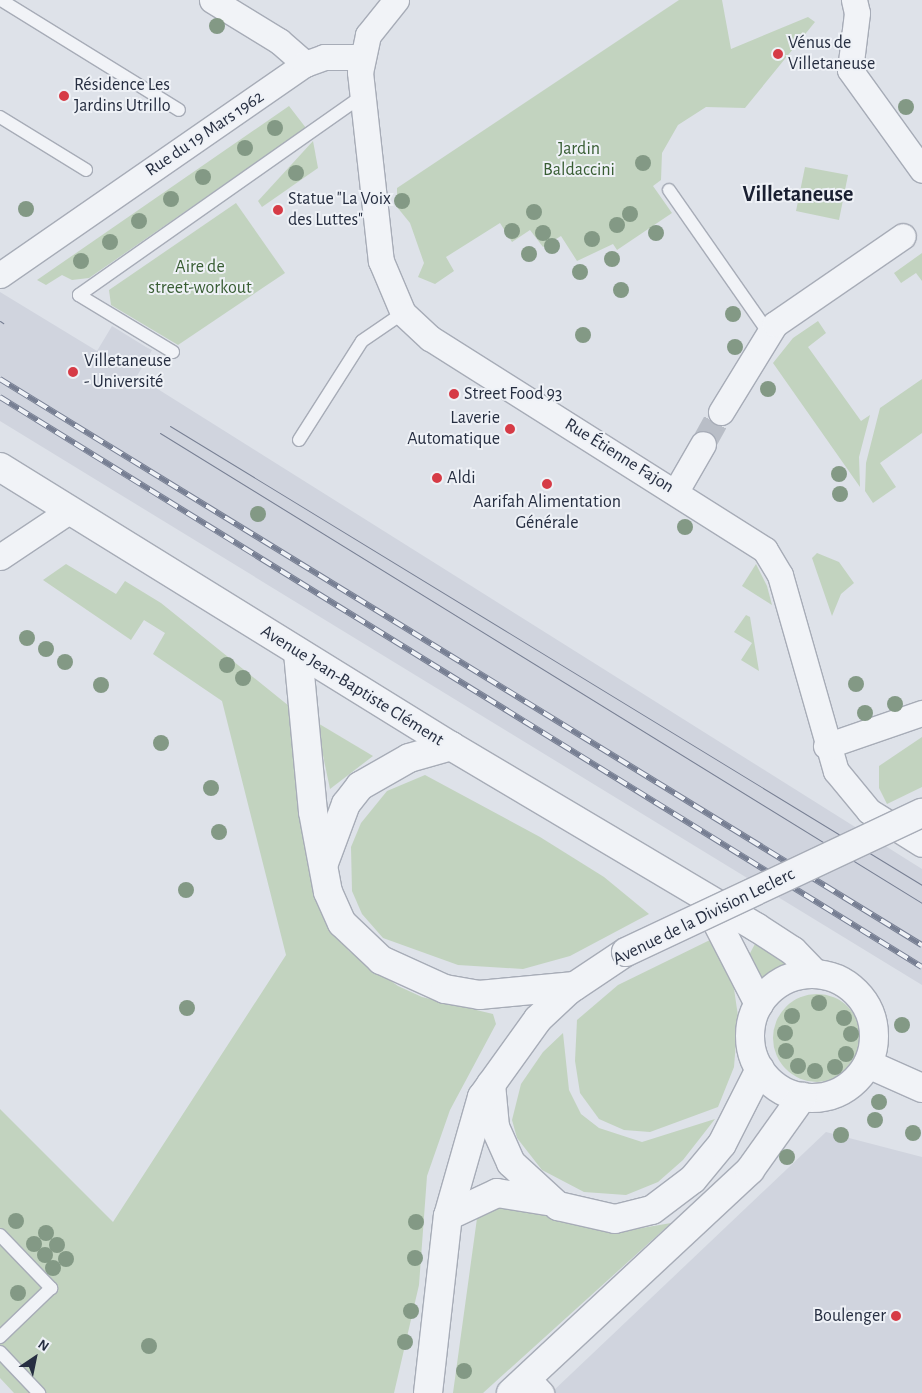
<!DOCTYPE html>
<html>
<head>
<meta charset="utf-8">
<style>
  body { margin:0 }
  #map { position:relative; width:922px; height:1393px; overflow:hidden; background:#dee2e9; font-family:"Alegreya Sans",sans-serif }
  div>[style] { position:absolute }
  [style*='--x'] { left:calc(var(--x)*1px); top:calc(var(--y)*1px); width:calc(var(--w)*1px); rotate:calc(var(--a)*1deg) }
  .built>* { inset:0; background:#d0d4de }
  .green>* { inset:0; background:#c2d3bf }
  .round { border-radius:50% }
  .minor-tunnel>* { height:25px; margin-top:-12.5px; transform-origin:0; background:repeating-linear-gradient(90deg,#b9bec7 0 25px,transparent 0 37px) }
  .roads { filter:drop-shadow(1px 0 #a7acb7) drop-shadow(-1px 0 #a7acb7) drop-shadow(0 1px #a7acb7) drop-shadow(0 -1px #a7acb7) }
  .service>* { height:12px; margin:-6px; padding:0 6px; transform-origin:6px; border-radius:6px; background:#f1f3f7 }
  .minor>* { height:25px; margin:-12.5px; padding:0 12.5px; transform-origin:12.5px; border-radius:12.5px; background:#f1f3f7 }
  .tertiary>* { height:28px; margin:-14px; padding:0 14px; transform-origin:14px; border-radius:14px; background:#f1f3f7 }
  .tertiary>.ring { margin:-14px; padding:0; box-sizing:content-box; background:none; border:28px solid #f1f3f7; border-radius:50% }
  .tram>* { height:1px; margin:-0.5px; padding:0 0.5px; transform-origin:0.5px; border-radius:0.5px; background:#777f93 }
  .rail>* { height:5.5px; margin-top:-2.75px; transform-origin:0; background:repeating-linear-gradient(90deg,#eef1f6 0 11px,#777f93 0 22px); box-sizing:border-box; border-block:1px solid #777f93 }
  .bridges { filter:drop-shadow(1px 0 #a7acb7) drop-shadow(-1px 0 #a7acb7) drop-shadow(0 1px #a7acb7) drop-shadow(0 -1px #a7acb7) }
  .tertiary-bridge>* { height:28px; margin:-14px; padding:0 14px; transform-origin:14px; border-radius:14px; background:#f1f3f7 }
  .trees>* { width:16px; height:16px; margin:-8px; border-radius:50%; background:#839985 }
  .dots>* { width:14px; height:14px; translate:-50% -50%; box-sizing:border-box; border:2px solid #eef1f6; border-radius:50% }
  span { translate:-50% -50%; white-space:nowrap; text-align:center; line-height:1.15; -webkit-text-stroke:4px #eef1f6; paint-order:stroke }
  .poi-label { font-size:18px; color:#262e41 }
  .left { translate:0 -50%; text-align:left }
  .right { translate:-100% -50%; text-align:right }
  .street-label { font-size:18px; color:#262e41 }
  .park-label { font-size:18px; color:#385d33 }
  .district-label { font-size:22px; color:#191f31; font-weight:700 }
  .north { position:absolute; left:10px; top:1333px; width:50px; height:50px; -webkit-text-stroke:4px #eef1f6; paint-order:stroke; rotate:34deg; font-size:14px; font-weight:700; line-height:20px; text-align:center; color:#262e41 }
  .north::after { content:''; display:block; margin:auto; width:18px; height:22px; background:#262e41; clip-path:polygon(50% 0,100% 100%,50% 72%,0 100%) }
</style>
</head>
<body>
<div id="map">
  <div class="built">
    <div style="clip-path:polygon(0 292px,97px 351px,112px 326px,146px 347px,152px 350px,137px 376px,922px 869px,922px 985px,0 421px)"></div>
    <div style="clip-path:polygon(826px 1132px,922px 1157px,922px 1393px,551px 1393px)"></div>
  </div>
  <div class="green">
    <div style="clip-path:polygon(679px 0,722px 0,731px 49px,808px 17px,815px 22px,745px 108px,706px 107px,678px 125px,662px 153px,661px 180px,653px 186px,672px 213px,617px 250px,613px 244px,577px 261px,561px 236px,543px 247px,530px 230px,512px 242px,500px 223px,446px 257px,454px 271px,435px 284px,418px 277px,424px 263px,410px 223px,397px 207px,397px 188px)"></div>
    <div style="clip-path:polygon(289px 106px,306px 128px,89px 278px,72px 280px,62px 275px,46px 285px,37px 280px)"></div>
    <div style="clip-path:polygon(313px 141px,318px 168px,262px 207px,258px 201px)"></div>
    <div style="clip-path:polygon(805px 167px,848px 175px,839px 220px,796px 211px)"></div>
    <div style="clip-path:polygon(236px 203px,285px 273px,178px 345px,111px 305px,109px 290px)"></div>
    <div style="clip-path:polygon(922px 253px,922px 281px,916px 273px,901px 283px,894px 273px)"></div>
    <div style="clip-path:polygon(818px 321px,826px 333px,808px 347px,861px 421px,870px 415px,859px 457px,860px 487px,773px 363px,793px 338px)"></div>
    <div style="clip-path:polygon(922px 379px,922px 433px,880px 463px,896px 487px,873px 503px,865px 491px,866px 463px,880px 408px)"></div>
    <div style="clip-path:polygon(817px 553px,839px 562px,854px 583px,841px 594px,832px 616px,812px 558px)"></div>
    <div style="clip-path:polygon(66px 564px,116px 594px,125px 581px,161px 603px,289px 706px,297px 788px,313px 884px,326px 921px,349px 951px,398px 986px,422px 997px,493px 1014px,496px 1024px,450px 1110px,427px 1176px,419px 1285px,394px 1393px,14px 1393px,0 1378px,0 1109px,113px 1222px,286px 955px,222px 701px,153px 654px,165px 633px,144px 620px,131px 640px,43px 580px)"></div>
    <div style="clip-path:polygon(756px 564px,767px 586px,772px 605px,742px 586px)"></div>
    <div style="clip-path:polygon(746px 615px,750px 617px,759px 671px,741px 660px,752px 643px,734px 632px)"></div>
    <div style="clip-path:polygon(316px 722px,373px 756px,330px 789px)"></div>
    <div style="clip-path:polygon(922px 737px,922px 787px,887px 804px,879px 788px,879px 766px)"></div>
    <div style="clip-path:polygon(425px 775px,540px 837px,604px 877px,649px 914px,570px 956px,523px 969px,458px 965px,383px 938px,362px 914px,352px 891px,351px 847px,361px 823px,387px 791px)"></div>
    <div style="clip-path:polygon(712px 939px,733px 982px,738px 1016px,734px 1067px,718px 1107px,650px 1132px,624px 1130px,599px 1119px,580px 1093px,575px 1061px,577px 1020px,618px 985px)"></div>
    <div style="clip-path:polygon(756px 942px,758px 942px,796px 970px,764px 990px,748px 957px)"></div>
    <div class="round" style="left:773px;top:994px;width:88px;height:88px"></div>
    <div style="clip-path:polygon(563px 1033px,569px 1090px,581px 1114px,599px 1128px,642px 1142px,715px 1119px,683px 1160px,658px 1182px,626px 1195px,584px 1192px,542px 1170px,517px 1138px,512px 1120px,521px 1084px,543px 1052px)"></div>
    <div style="clip-path:polygon(490px 1206px,526px 1206px,613px 1233px,671px 1223px,483px 1393px,453px 1393px,478px 1211px)"></div>
  </div>
  <div class="minor-tunnel">
    <div style="--x:703;--y:444;--w:37;--a:-61"></div>
  </div>
  <div class="roads">
    <div class="service">
      <div style="--x:1;--y:0;--w:209;--a:31.7"></div>
      <div style="--x:0;--y:117;--w:101;--a:31.6"></div>
      <div style="--x:669;--y:190;--w:173;--a:55.1"></div>
      <div style="--x:173;--y:352;--w:110;--a:-148.8"></div>
      <div style="--x:79;--y:295;--w:345;--a:-35.1"></div>
      <div style="--x:299;--y:440;--w:117;--a:-57.5"></div>
      <div style="--x:362;--y:341;--w:50;--a:-34.3"></div>
      <div style="--x:0;--y:1235;--w:74;--a:46.1"></div>
      <div style="--x:51;--y:1288;--w:71;--a:136.1"></div>
      <div style="--x:0;--y:1352;--w:57;--a:46.4"></div>
    </div>
    <div class="minor">
      <div style="--x:212;--y:0;--w:79;--a:31.5"></div>
      <div style="--x:279;--y:41;--w:35;--a:41"></div>
      <div style="--x:396;--y:0;--w:45;--a:128.7"></div>
      <div style="--x:368;--y:35;--w:38;--a:102"></div>
      <div style="--x:360;--y:72;--w:190;--a:83.7"></div>
      <div style="--x:381;--y:261;--w:56;--a:67.1"></div>
      <div style="--x:403;--y:313;--w:37;--a:43"></div>
      <div style="--x:430;--y:338;--w:396;--a:32.3"></div>
      <div style="--x:765;--y:550;--w:29;--a:59"></div>
      <div style="--x:780;--y:575;--w:204;--a:74.1"></div>
      <div style="--x:836;--y:771;--w:52;--a:50.5"></div>
      <div style="--x:869;--y:811;--w:62;--a:31.9"></div>
      <div style="--x:854;--y:0;--w:13;--a:77"></div>
      <div style="--x:857;--y:13;--w:57;--a:97"></div>
      <div style="--x:850;--y:70;--w:123;--a:54.2"></div>
      <div style="--x:0;--y:275;--w:371;--a:-34.7"></div>
      <div style="--x:305;--y:64;--w:20;--a:-20"></div>
      <div style="--x:324;--y:57;--w:37;--a:0"></div>
      <div style="--x:721;--y:412;--w:103;--a:-58.5"></div>
      <div style="--x:775;--y:324;--w:155;--a:-34.5"></div>
      <div style="--x:676;--y:491;--w:54;--a:-60.1"></div>
      <div style="--x:0;--y:557;--w:83;--a:-33.7"></div>
      <div style="--x:826;--y:746;--w:102;--a:-19"></div>
      <div style="--x:527;--y:1378;--w:21;--a:47"></div>
    </div>
    <div class="tertiary">
      <div style="--x:0;--y:467;--w:530;--a:31.74"></div>
      <div style="--x:451;--y:746;--w:355;--a:30.7"></div>
      <div style="--x:756;--y:927;--w:44;--a:33"></div>
      <div style="--x:793;--y:951;--w:32;--a:46"></div>
      <div style="--x:298;--y:653;--w:160;--a:84.6"></div>
      <div style="--x:313;--y:812;--w:81;--a:79.4"></div>
      <div style="--x:328;--y:892;--w:34;--a:66"></div>
      <div style="--x:342;--y:923;--w:54;--a:43.5"></div>
      <div style="--x:381;--y:960;--w:70;--a:24.4"></div>
      <div style="--x:445;--y:989;--w:35;--a:10"></div>
      <div style="--x:479;--y:995;--w:96;--a:-5.4"></div>
      <div style="--x:324;--y:863;--w:63;--a:-69.6"></div>
      <div style="--x:346;--y:804;--w:23;--a:-52"></div>
      <div style="--x:360;--y:786;--w:56;--a:-29.7"></div>
      <div style="--x:409;--y:758;--w:44;--a:-15.9"></div>
      <div style="--x:706;--y:901;--w:116;--a:62.8"></div>
      <div class="ring" style="left:750px;top:974px;width:96px;height:96px"></div>
      <div style="--x:868;--y:1064;--w:59;--a:24"></div>
      <div style="--x:491;--y:1084;--w:43;--a:84.7"></div>
      <div style="--x:495;--y:1127;--w:39;--a:66"></div>
      <div style="--x:511;--y:1163;--w:64;--a:42.5"></div>
      <div style="--x:558;--y:1206;--w:58;--a:12.8"></div>
      <div style="--x:615;--y:1219;--w:38;--a:-14"></div>
      <div style="--x:652;--y:1210;--w:51;--a:-37.1"></div>
      <div style="--x:693;--y:1179;--w:45;--a:-50.4"></div>
      <div style="--x:722;--y:1144;--w:84;--a:-63.1"></div>
      <div style="--x:448;--y:1216;--w:54;--a:-25.1"></div>
      <div style="--x:497;--y:1193;--w:52;--a:8.9"></div>
      <div style="--x:428;--y:1393;--w:178;--a:-83.6"></div>
      <div style="--x:448;--y:1216;--w:124;--a:-74.1"></div>
      <div style="--x:482;--y:1097;--w:96;--a:-54.3"></div>
      <div style="--x:538;--y:1019;--w:42;--a:-43.1"></div>
      <div style="--x:569;--y:990;--w:69;--a:-33.7"></div>
      <div style="--x:511;--y:1393;--w:327;--a:-43"></div>
      <div style="--x:750;--y:1170;--w:90;--a:-54.5"></div>
    </div>
  </div>
  <div class="tram">
    <div style="--x:0;--y:321;--w:4;--a:34"></div>
    <div style="--x:170;--y:426;--w:881;--a:31.4"></div>
    <div style="--x:160;--y:433;--w:895;--a:31.67"></div>
  </div>
  <div class="rail">
    <div style="--x:0;--y:379;--w:1082;--a:31.55"></div>
    <div style="--x:0;--y:397;--w:1084;--a:31.73"></div>
  </div>
  <div class="bridges">
    <div class="tertiary-bridge">
      <div style="--x:626;--y:952;--w:327;--a:-25.2"></div>
    </div>
  </div>
  <div class="trees">
    <div style="left:217px;top:26px"></div>
    <div style="left:906px;top:107px"></div>
    <div style="left:275px;top:128px"></div>
    <div style="left:245px;top:148px"></div>
    <div style="left:643px;top:163px"></div>
    <div style="left:296px;top:173px"></div>
    <div style="left:203px;top:177px"></div>
    <div style="left:171px;top:199px"></div>
    <div style="left:402px;top:201px"></div>
    <div style="left:26px;top:209px"></div>
    <div style="left:534px;top:212px"></div>
    <div style="left:630px;top:214px"></div>
    <div style="left:139px;top:221px"></div>
    <div style="left:617px;top:225px"></div>
    <div style="left:512px;top:231px"></div>
    <div style="left:543px;top:233px"></div>
    <div style="left:656px;top:233px"></div>
    <div style="left:592px;top:239px"></div>
    <div style="left:110px;top:242px"></div>
    <div style="left:552px;top:246px"></div>
    <div style="left:529px;top:254px"></div>
    <div style="left:612px;top:259px"></div>
    <div style="left:81px;top:261px"></div>
    <div style="left:580px;top:272px"></div>
    <div style="left:621px;top:290px"></div>
    <div style="left:733px;top:314px"></div>
    <div style="left:583px;top:335px"></div>
    <div style="left:735px;top:347px"></div>
    <div style="left:768px;top:389px"></div>
    <div style="left:839px;top:474px"></div>
    <div style="left:840px;top:494px"></div>
    <div style="left:258px;top:514px"></div>
    <div style="left:685px;top:527px"></div>
    <div style="left:27px;top:638px"></div>
    <div style="left:46px;top:649px"></div>
    <div style="left:65px;top:662px"></div>
    <div style="left:227px;top:665px"></div>
    <div style="left:243px;top:678px"></div>
    <div style="left:856px;top:684px"></div>
    <div style="left:101px;top:685px"></div>
    <div style="left:895px;top:704px"></div>
    <div style="left:865px;top:713px"></div>
    <div style="left:161px;top:743px"></div>
    <div style="left:211px;top:788px"></div>
    <div style="left:219px;top:832px"></div>
    <div style="left:186px;top:890px"></div>
    <div style="left:819px;top:1003px"></div>
    <div style="left:187px;top:1008px"></div>
    <div style="left:792px;top:1016px"></div>
    <div style="left:844px;top:1018px"></div>
    <div style="left:902px;top:1025px"></div>
    <div style="left:785px;top:1033px"></div>
    <div style="left:851px;top:1034px"></div>
    <div style="left:786px;top:1051px"></div>
    <div style="left:846px;top:1054px"></div>
    <div style="left:798px;top:1066px"></div>
    <div style="left:835px;top:1067px"></div>
    <div style="left:815px;top:1071px"></div>
    <div style="left:879px;top:1102px"></div>
    <div style="left:875px;top:1120px"></div>
    <div style="left:913px;top:1133px"></div>
    <div style="left:841px;top:1135px"></div>
    <div style="left:787px;top:1157px"></div>
    <div style="left:16px;top:1221px"></div>
    <div style="left:416px;top:1222px"></div>
    <div style="left:46px;top:1233px"></div>
    <div style="left:34px;top:1244px"></div>
    <div style="left:57px;top:1245px"></div>
    <div style="left:45px;top:1255px"></div>
    <div style="left:415px;top:1258px"></div>
    <div style="left:66px;top:1259px"></div>
    <div style="left:53px;top:1268px"></div>
    <div style="left:18px;top:1293px"></div>
    <div style="left:411px;top:1311px"></div>
    <div style="left:405px;top:1342px"></div>
    <div style="left:149px;top:1346px"></div>
    <div style="left:464px;top:1371px"></div>
  </div>
  <div class="dots">
    <div style="left:778px;top:54px;background:#d63b46"></div>
    <div style="left:64px;top:96px;background:#d63b46"></div>
    <div style="left:278px;top:210px;background:#d63b46"></div>
    <div style="left:73px;top:372px;background:#d63b46"></div>
    <div style="left:454px;top:394px;background:#d63b46"></div>
    <div style="left:510px;top:429px;background:#d63b46"></div>
    <div style="left:437px;top:478px;background:#d63b46"></div>
    <div style="left:547px;top:484px;background:#d63b46"></div>
    <div style="left:896px;top:1316px;background:#d63b46"></div>
  </div>
  <div class="poi-label">
    <span class="left" style="left:788px;top:54px">Vénus de<br>Villetaneuse</span>
    <span class="left" style="left:74px;top:96px">Résidence Les<br>Jardins Utrillo</span>
    <span class="left" style="left:288px;top:210px">Statue "La Voix<br>des Luttes"</span>
    <span class="left" style="left:84px;top:372px">Villetaneuse<br>- Université</span>
    <span class="left" style="left:464px;top:394px">Street Food 93</span>
    <span class="right" style="left:500px;top:429px">Laverie<br>Automatique</span>
    <span class="left" style="left:447px;top:478px">Aldi</span>
    <span style="left:547px;top:513px">Aarifah Alimentation<br>Générale</span>
    <span class="right" style="left:886px;top:1316px">Boulenger</span>
  </div>
  <div class="street-label">
    <span style="left:205px;top:134px;rotate:-34deg">Rue du 19 Mars 1962</span>
    <span style="left:619px;top:456px;rotate:32deg">Rue Étienne Fajon</span>
    <span style="left:352px;top:686px;rotate:32deg">Avenue Jean-Baptiste Clément</span>
    <span style="left:704px;top:917px;rotate:-26deg">Avenue de la Division Leclerc</span>
  </div>
  <div class="park-label">
    <span style="left:579px;top:160px">Jardin<br>Baldaccini</span>
    <span style="left:200px;top:278px">Aire de<br>street-workout</span>
  </div>
  <div class="district-label">
    <span style="left:798px;top:195px">Villetaneuse</span>
  </div>
  <div class="north">N</div>
</div>
</body>
</html>
